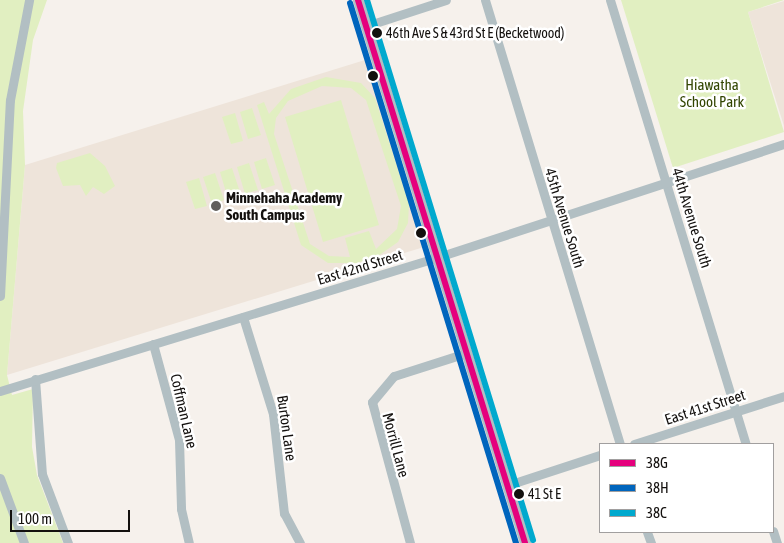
<!DOCTYPE html>
<html>
<head>
<meta charset="utf-8">
<style>
  body { margin:0 }
  #map { position:relative; width:784px; height:543px; overflow:hidden; background:#f6f1ec; font-family:"Asap Condensed",sans-serif }
  div>[style] { position:absolute }
  [style*='--x'] { left:calc(var(--x)*1px); top:calc(var(--y)*1px); width:calc(var(--w)*1px); rotate:calc(var(--a)*1deg) }
  .built>* { inset:0; background:#eee4da }
  .green>* { inset:0; background:#e1efc1 }
  .minor>* { height:9px; margin:-4.5px; padding:0 4.5px; transform-origin:4.5px; border-radius:4.5px; background:#b2bfc3 }
  .tertiary>* { height:11px; margin:-5.5px; padding:0 5.5px; transform-origin:5.5px; border-radius:5.5px; background:#b2bfc3 }
  .bus-1>* { height:6px; margin:-3px; padding:0 3px; transform-origin:3px; border-radius:3px; background:#e5007d }
  .bus-2>* { height:6px; margin:-3px; padding:0 3px; transform-origin:3px; border-radius:3px; background:#0065bd }
  .bus-3>* { height:6px; margin:-3px; padding:0 3px; transform-origin:3px; border-radius:3px; background:#00a9ce }
  .dots>* { width:14px; height:14px; translate:-50% -50%; box-sizing:border-box; border:2px solid #fff; border-radius:50% }
  span { translate:-50% -50%; white-space:nowrap; text-align:center; line-height:1.15; -webkit-text-stroke:5px #fff; paint-order:stroke }
  .bus-label { font-size:14px; color:#13100e }
  .left { translate:0 -50%; text-align:left }
  .park-label { font-size:15px; color:#324500 }
  .poi-label { font-size:15px; color:#13100e; font-weight:700 }
  .street-label { font-size:15px; color:#13100e }
  .legend { position:absolute; left:599px; top:443px; width:175px; height:90px; box-sizing:border-box; background:#fff; border:1px solid #a19f9f; margin:0; padding:6px 9px; list-style:none; font-size:15px; color:#13100e }
  .legend li { display:flex; align-items:center; gap:10px; height:25px }
  .legend b { width:25px; border:1px solid #a19f9f }
  .scale { position:absolute; left:10px; top:510px; width:120px; height:22px; box-sizing:border-box; border:2px solid #13100e; border-top:0; padding-left:6px; font-size:15px; line-height:18px; white-space:nowrap; color:#13100e; -webkit-text-stroke:4px #fff; paint-order:stroke }
</style>
</head>
<body>
<div id="map">
  <div class="built">
    <div style="clip-path:polygon(784px 1px,784px 126px,748px 12px)"></div>
    <div style="clip-path:polygon(365px 60px,424px 247px,7px 375px,25px 165px)"></div>
  </div>
  <div class="green">
    <div style="clip-path:polygon(0 0,47px 0,33px 40px,23px 111px,25px 165px,7px 375px,12px 395px,33px 389px,32px 447px,37px 475px,63px 543px,0 543px)"></div>
    <div style="clip-path:polygon(621px 0,784px 0,748px 12px,784px 132px,673px 168px)"></div>
    <div style="clip-path:polygon(evenodd,326px 77px,361px 83px,375px 98px,409px 204px,408px 223px,398px 242px,378px 256px,357px 263px,328px 263px,301px 245px,257px 105px,264px 102px,269px 114px,291px 89px,326px 77px,322px 86px,351px 88px,366px 100px,401px 206px,397px 229px,376px 249px,369px 231px,345px 238px,350px 257px,329px 256px,310px 244px,274px 134px,276px 118px,288px 101px,322px 86px)"></div>
    <div style="clip-path:polygon(341px 100px,379px 225px,323px 242px,285px 117px)"></div>
    <div style="clip-path:polygon(252px 108px,261px 135px,248px 139px,240px 112px)"></div>
    <div style="clip-path:polygon(235px 113px,243px 141px,231px 144px,222px 117px)"></div>
    <div style="clip-path:polygon(90px 153px,105px 166px,115px 186px,104px 194px,93px 187px,86px 196px,80px 185px,63px 186px,56px 168px,57px 163px)"></div>
    <div style="clip-path:polygon(266px 158px,275px 185px,262px 189px,254px 162px)"></div>
    <div style="clip-path:polygon(249px 163px,258px 190px,245px 194px,237px 167px)"></div>
    <div style="clip-path:polygon(232px 168px,241px 195px,228px 199px,220px 172px)"></div>
    <div style="clip-path:polygon(215px 173px,224px 200px,212px 204px,203px 177px)"></div>
    <div style="clip-path:polygon(199px 178px,207px 206px,195px 209px,186px 182px)"></div>
  </div>
  <div class="minor">
    <div style="--x:485;--y:0;--w:464;--a:73.1"></div>
    <div style="--x:610;--y:0;--w:464;--a:73"></div>
    <div style="--x:366;--y:26;--w:84;--a:-18"></div>
    <div style="--x:0;--y:296;--w:196;--a:-87.1"></div>
    <div style="--x:10;--y:100;--w:102;--a:-79.2"></div>
    <div style="--x:243;--y:317;--w:102;--a:72.8"></div>
    <div style="--x:273;--y:414;--w:100;--a:83.7"></div>
    <div style="--x:284;--y:513;--w:34;--a:62"></div>
    <div style="--x:153;--y:344;--w:99;--a:74.8"></div>
    <div style="--x:179;--y:440;--w:69;--a:88.3"></div>
    <div style="--x:181;--y:509;--w:35;--a:77"></div>
    <div style="--x:35;--y:379;--w:95;--a:85.8"></div>
    <div style="--x:42;--y:474;--w:74;--a:69.4"></div>
    <div style="--x:0;--y:391;--w:449;--a:-17"></div>
    <div style="--x:429;--y:260;--w:373;--a:-18.1"></div>
    <div style="--x:634;--y:444;--w:157;--a:-17.7"></div>
    <div style="--x:0;--y:478;--w:69;--a:69.7"></div>
    <div style="--x:508;--y:485;--w:97;--a:-18.1"></div>
    <div style="--x:773;--y:531;--w:13;--a:72"></div>
    <div style="--x:647;--y:532;--w:12;--a:70"></div>
    <div style="--x:410;--y:543;--w:146;--a:-105.1"></div>
    <div style="--x:372;--y:402;--w:34;--a:-50"></div>
    <div style="--x:394;--y:376;--w:76;--a:-17.7"></div>
  </div>
  <div class="tertiary">
    <div style="--x:358;--y:0;--w:568;--a:72.9"></div>
  </div>
  <div class="bus-1">
    <div style="--x:358;--y:0;--w:568;--a:72.9"></div>
  </div>
  <div class="bus-2">
    <div style="--x:350;--y:3;--w:565;--a:72.91"></div>
  </div>
  <div class="bus-3">
    <div style="--x:367;--y:0;--w:565;--a:72.91"></div>
  </div>
  <div class="dots">
    <div style="left:377px;top:33px;background:#13100e"></div>
    <div style="left:373px;top:76px;background:#13100e"></div>
    <div style="left:216px;top:206px;background:#625f5c"></div>
    <div style="left:421px;top:233px;background:#13100e"></div>
    <div style="left:519px;top:494px;background:#13100e"></div>
  </div>
  <div class="bus-label">
    <span class="left" style="left:386px;top:33px">46th Ave S &amp; 43rd St E (Becketwood)</span>
    <span class="left" style="left:528px;top:494px">41 St E</span>
  </div>
  <div class="park-label">
    <span style="left:712px;top:93px">Hiawatha<br>School Park</span>
  </div>
  <div class="poi-label">
    <span class="left" style="left:226px;top:206px">Minnehaha Academy<br>South Campus</span>
  </div>
  <div class="street-label">
    <span style="left:565px;top:218px;rotate:73deg">45th Avenue South</span>
    <span style="left:692px;top:218px;rotate:73deg">44th Avenue South</span>
    <span style="left:360px;top:267px;rotate:-17deg">East 42nd Street</span>
    <span style="left:705px;top:407px;rotate:-18deg">East 41st Street</span>
    <span style="left:184px;top:411px;rotate:77deg">Coffman Lane</span>
    <span style="left:287px;top:428px;rotate:82deg">Burton Lane</span>
    <span style="left:396px;top:445px;rotate:75deg">Morrill Lane</span>
  </div>
  <ul class="legend">
  <li><b style="height:6px;background:#e5007d"></b>38G</li>
  <li><b style="height:6px;background:#0065bd"></b>38H</li>
  <li><b style="height:6px;background:#00a9ce"></b>38C</li>
  </ul>
  <div class="scale">100 m</div>
</div>
</body>
</html>
